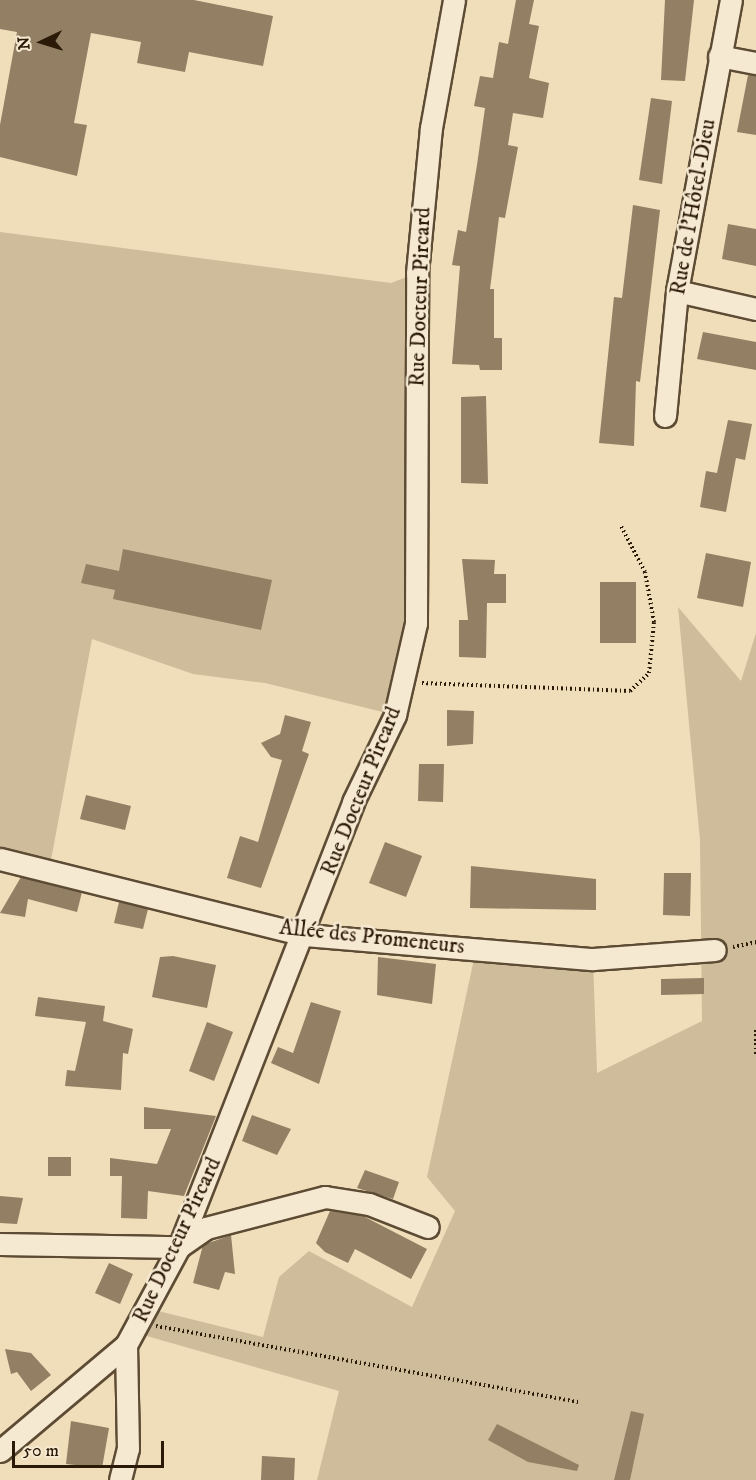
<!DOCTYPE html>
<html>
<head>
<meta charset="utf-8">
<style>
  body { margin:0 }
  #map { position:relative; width:756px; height:1480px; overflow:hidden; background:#f0ddb9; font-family:"IM FELL DW Pica",serif }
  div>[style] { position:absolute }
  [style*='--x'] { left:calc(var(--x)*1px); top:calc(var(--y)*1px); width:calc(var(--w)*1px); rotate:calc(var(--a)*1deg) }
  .green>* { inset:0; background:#cfbc9b }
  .building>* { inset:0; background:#927f64 }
  .path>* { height:4px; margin-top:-2px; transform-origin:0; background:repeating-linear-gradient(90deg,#2c1a08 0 1.5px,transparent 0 4.5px) }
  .roads { filter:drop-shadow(2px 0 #5d4b34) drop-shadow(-2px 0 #5d4b34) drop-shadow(0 2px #5d4b34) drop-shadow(0 -2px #5d4b34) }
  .minor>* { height:21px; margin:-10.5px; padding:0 10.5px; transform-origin:10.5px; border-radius:10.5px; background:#f5e9d2 }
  span { translate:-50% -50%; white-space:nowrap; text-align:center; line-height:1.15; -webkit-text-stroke:5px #f5e9d2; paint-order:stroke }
  .street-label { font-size:22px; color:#2c1a08 }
  .north { position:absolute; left:12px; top:12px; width:60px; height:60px; -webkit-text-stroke:4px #f5e9d2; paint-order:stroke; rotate:266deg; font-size:16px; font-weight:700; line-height:24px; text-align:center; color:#2c1a08 }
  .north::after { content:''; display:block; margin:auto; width:21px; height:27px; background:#2c1a08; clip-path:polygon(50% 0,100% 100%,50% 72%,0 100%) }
  .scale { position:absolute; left:12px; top:1441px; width:152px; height:27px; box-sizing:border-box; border:3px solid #2c1a08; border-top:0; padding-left:8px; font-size:18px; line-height:21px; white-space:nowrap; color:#2c1a08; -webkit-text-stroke:4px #f5e9d2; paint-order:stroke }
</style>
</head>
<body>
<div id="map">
  <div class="green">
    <div style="clip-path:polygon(0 232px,391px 283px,417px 273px,416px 623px,395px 715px,265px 683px,193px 674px,92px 639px,49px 871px,0 868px)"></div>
    <div style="clip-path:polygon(678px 607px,741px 681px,756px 633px,756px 1480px,317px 1480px,339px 1391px,133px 1332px,146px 1308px,263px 1337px,279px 1277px,309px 1251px,412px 1307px,455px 1211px,427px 1177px,474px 959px,593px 959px,597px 1073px,702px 1021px,700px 840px)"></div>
  </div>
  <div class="building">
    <div style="clip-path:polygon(0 0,194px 0,273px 16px,263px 66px,189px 52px,185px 72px,137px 63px,141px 42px,91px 33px,74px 123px,87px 125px,77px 176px,0 157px,0 125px,17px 32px,0 29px)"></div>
    <div style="clip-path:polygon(516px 0,534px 0,529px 24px,539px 26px,529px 78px,549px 83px,543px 118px,513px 113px,508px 145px,518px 147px,505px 218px,499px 217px,490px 289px,494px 289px,494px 338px,502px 338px,502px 370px,480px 370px,479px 365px,452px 364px,460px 266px,452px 265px,458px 230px,466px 232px,477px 165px,485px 108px,474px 106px,480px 76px,493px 78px,499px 42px,508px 44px)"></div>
    <div style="clip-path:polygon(665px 0,694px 0,685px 81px,661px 80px)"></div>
    <div style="clip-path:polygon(748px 75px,756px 76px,756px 135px,737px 132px)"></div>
    <div style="clip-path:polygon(651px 98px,672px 101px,662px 184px,639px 180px)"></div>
    <div style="clip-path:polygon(633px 205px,660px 210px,640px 382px,636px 381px,634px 446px,599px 443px,614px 297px,622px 298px)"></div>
    <div style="clip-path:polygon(728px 224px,756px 229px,756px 266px,722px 259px)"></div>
    <div style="clip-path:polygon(703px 332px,756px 342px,756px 370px,697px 359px)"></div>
    <div style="clip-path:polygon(486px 396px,488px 484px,461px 483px,461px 397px)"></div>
    <div style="clip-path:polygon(728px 420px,752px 424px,745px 460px,736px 458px,726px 512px,700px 507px,706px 471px,717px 473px)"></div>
    <div style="clip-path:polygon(123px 549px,272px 580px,261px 630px,113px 599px,115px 590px,81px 583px,86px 564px,119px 571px)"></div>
    <div style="clip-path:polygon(706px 553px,751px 562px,743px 607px,697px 598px)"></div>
    <div style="clip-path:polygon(462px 559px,495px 560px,494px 574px,506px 574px,506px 603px,487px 603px,486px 658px,459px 657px,459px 620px,468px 620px)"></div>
    <div style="clip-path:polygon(600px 582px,636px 582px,636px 643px,600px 643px)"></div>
    <div style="clip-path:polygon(447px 710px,474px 711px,473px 744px,447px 746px)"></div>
    <div style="clip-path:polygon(285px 715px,311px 722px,302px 751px,309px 754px,261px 888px,227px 878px,240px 836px,258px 842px,282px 760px,271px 757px,261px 743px,280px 734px)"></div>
    <div style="clip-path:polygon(419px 764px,444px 764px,443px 802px,418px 801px)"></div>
    <div style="clip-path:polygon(86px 795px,131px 806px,125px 830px,80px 819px)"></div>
    <div style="clip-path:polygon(385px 842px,422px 856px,406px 897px,369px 883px)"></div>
    <div style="clip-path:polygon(471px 866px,596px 879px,596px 910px,470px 908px)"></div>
    <div style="clip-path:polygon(664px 873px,691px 873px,690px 916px,663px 915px)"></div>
    <div style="clip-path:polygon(21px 877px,82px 892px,77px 912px,28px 899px,25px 917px,0 913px)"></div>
    <div style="clip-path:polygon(119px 902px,148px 909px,143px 929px,114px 923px)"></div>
    <div style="clip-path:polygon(173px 956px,216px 965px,207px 1008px,152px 997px,160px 957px)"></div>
    <div style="clip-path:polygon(378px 957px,436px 964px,432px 1004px,377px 995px)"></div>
    <div style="clip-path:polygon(704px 978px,704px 994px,661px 995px,661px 979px)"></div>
    <div style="clip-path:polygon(38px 997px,105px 1006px,103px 1021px,133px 1029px,128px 1054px,123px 1053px,121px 1090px,65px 1086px,67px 1070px,75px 1071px,86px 1022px,35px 1016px)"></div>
    <div style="clip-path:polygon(311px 1002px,341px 1011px,319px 1084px,271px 1063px,278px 1047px,293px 1053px)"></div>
    <div style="clip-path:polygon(207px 1022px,233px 1032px,214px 1081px,189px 1071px)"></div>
    <div style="clip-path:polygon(144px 1107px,216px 1116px,184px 1196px,148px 1191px,147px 1219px,121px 1218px,122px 1176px,110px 1176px,110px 1158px,157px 1164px,171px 1129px,144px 1129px)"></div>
    <div style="clip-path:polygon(252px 1115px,291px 1129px,277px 1155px,242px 1141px)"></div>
    <div style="clip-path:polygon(48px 1157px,71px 1157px,71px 1176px,48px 1176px)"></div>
    <div style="clip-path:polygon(365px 1170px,399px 1182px,393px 1199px,357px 1188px)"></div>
    <div style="clip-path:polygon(0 1196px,23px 1198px,17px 1224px,0 1223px)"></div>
    <div style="clip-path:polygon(330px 1211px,363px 1216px,427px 1249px,411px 1279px,355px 1249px,348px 1263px,325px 1252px,316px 1243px)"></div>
    <div style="clip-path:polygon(231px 1235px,235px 1274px,225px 1272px,219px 1290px,193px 1283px,203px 1245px)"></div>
    <div style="clip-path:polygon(109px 1263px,133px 1274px,120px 1304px,95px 1293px)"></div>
    <div style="clip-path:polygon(5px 1349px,31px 1353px,51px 1375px,31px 1391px,17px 1372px,11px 1374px)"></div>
    <div style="clip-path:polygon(631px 1411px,644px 1414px,630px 1480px,614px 1480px)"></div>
    <div style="clip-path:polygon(71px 1421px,109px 1428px,102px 1468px,66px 1464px)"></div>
    <div style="clip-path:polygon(497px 1424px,579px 1465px,577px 1471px,528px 1462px,488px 1440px)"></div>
    <div style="clip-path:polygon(262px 1456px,295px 1458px,294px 1480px,261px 1480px)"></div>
  </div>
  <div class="path">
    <div style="--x:422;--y:683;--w:208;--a:2.2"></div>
    <div style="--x:630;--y:691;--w:26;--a:-43"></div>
    <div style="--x:649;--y:673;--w:51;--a:-84.4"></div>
    <div style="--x:654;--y:622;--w:51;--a:-100.2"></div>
    <div style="--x:645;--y:572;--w:52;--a:-117.6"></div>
    <div style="--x:733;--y:947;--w:24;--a:-12"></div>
    <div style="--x:756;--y:1030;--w:24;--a:90"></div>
    <div style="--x:156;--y:1326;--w:430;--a:10.2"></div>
  </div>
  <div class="roads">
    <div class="minor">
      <div style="--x:719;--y:56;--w:38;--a:11"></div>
      <div style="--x:677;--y:291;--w:81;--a:12.8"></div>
      <div style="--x:665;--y:416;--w:126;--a:-84.5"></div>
      <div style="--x:677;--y:291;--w:296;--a:-79.5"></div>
      <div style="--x:0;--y:859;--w:314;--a:14"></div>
      <div style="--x:305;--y:935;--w:289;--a:4.8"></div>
      <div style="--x:593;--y:959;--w:122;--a:-4.2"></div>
      <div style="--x:0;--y:1244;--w:179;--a:1"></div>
      <div style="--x:179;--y:1247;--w:33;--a:-35"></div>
      <div style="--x:206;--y:1228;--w:123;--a:-14.6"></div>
      <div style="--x:325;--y:1197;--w:45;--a:9"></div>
      <div style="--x:369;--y:1204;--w:63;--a:21.3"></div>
      <div style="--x:0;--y:1451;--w:165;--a:-40.1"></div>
      <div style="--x:126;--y:1345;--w:111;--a:-61.6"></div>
      <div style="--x:179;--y:1247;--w:478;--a:-68.6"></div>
      <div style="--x:353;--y:802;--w:97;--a:-64.2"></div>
      <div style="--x:395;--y:715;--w:94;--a:-77.1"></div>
      <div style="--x:416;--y:623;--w:350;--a:-89.8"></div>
      <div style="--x:417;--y:273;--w:146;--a:-84.5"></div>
      <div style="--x:431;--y:128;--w:130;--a:-79.8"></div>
      <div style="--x:120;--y:1480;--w:32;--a:-76"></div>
      <div style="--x:128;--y:1449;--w:104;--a:-91.1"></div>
    </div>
  </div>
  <div class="street-label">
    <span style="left:693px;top:207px;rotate:-80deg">Rue de l’Hôtel-Dieu</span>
    <span style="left:420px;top:297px;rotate:-88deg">Rue Docteur Pircard</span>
    <span style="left:361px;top:791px;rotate:-68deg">Rue Docteur Pircard</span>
    <span style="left:372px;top:937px;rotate:6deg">Allée des Promeneurs</span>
    <span style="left:177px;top:1240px;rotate:-65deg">Rue Docteur Pircard</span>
  </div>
  <div class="north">N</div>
  <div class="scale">50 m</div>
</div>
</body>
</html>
